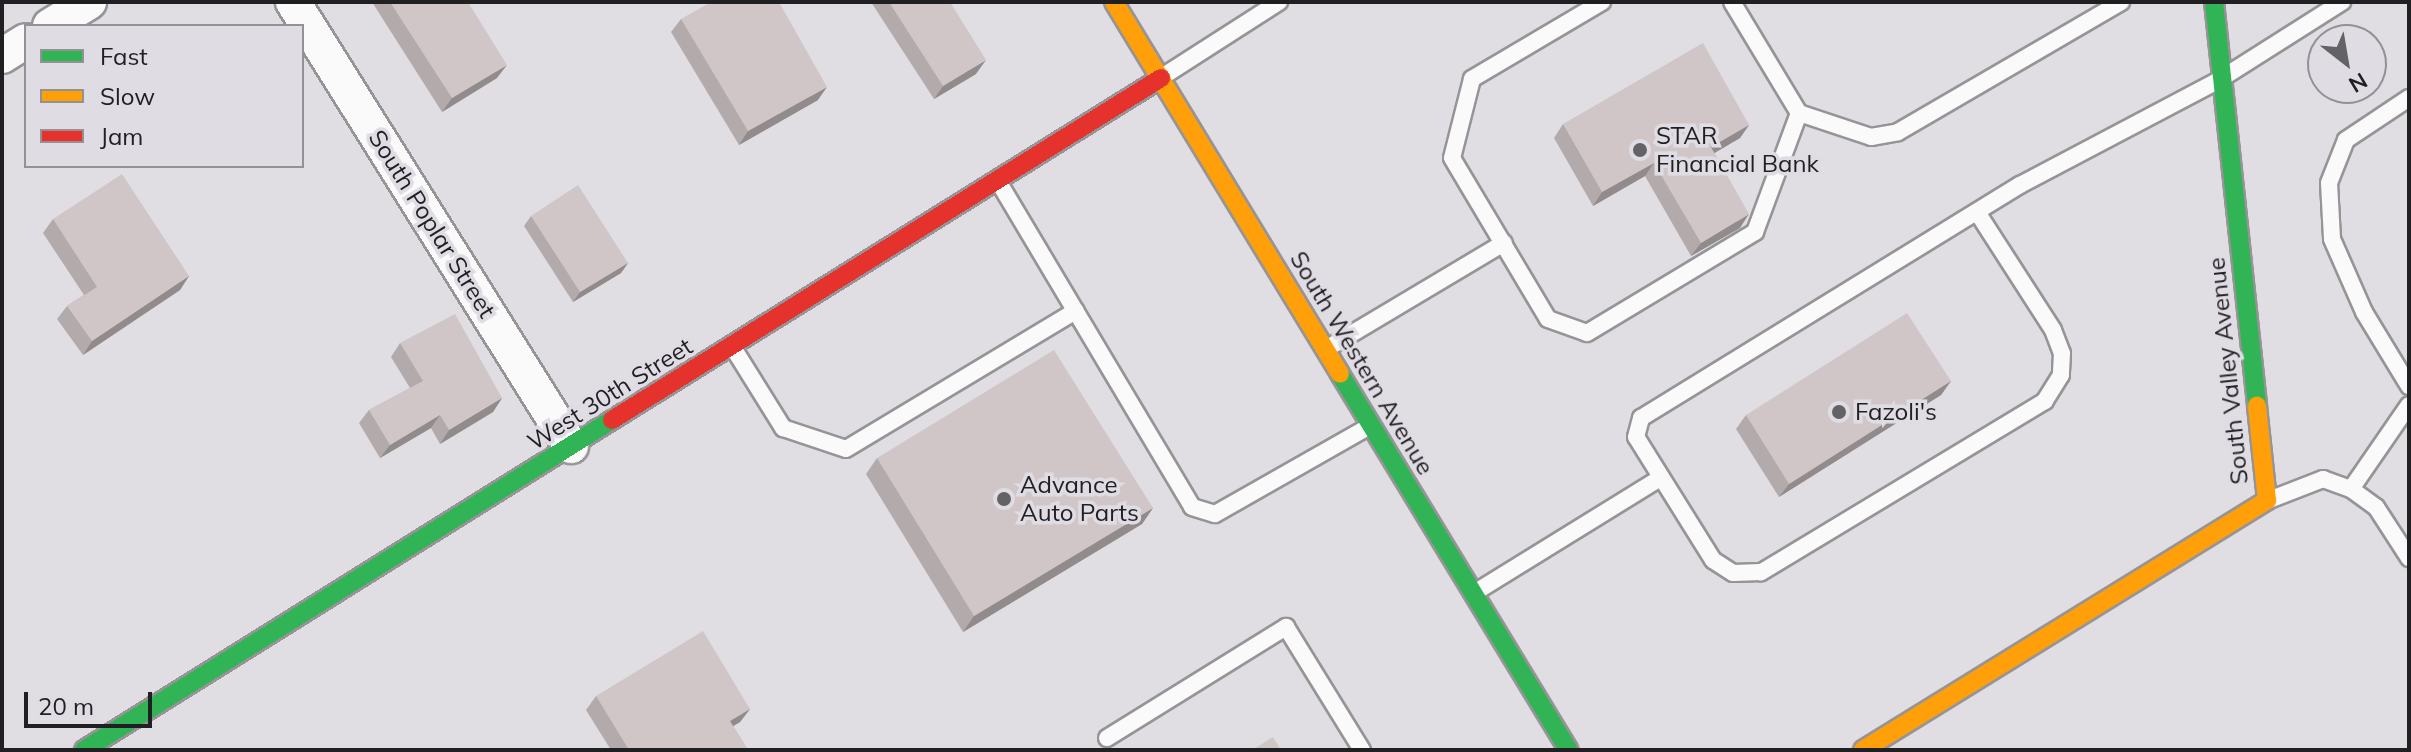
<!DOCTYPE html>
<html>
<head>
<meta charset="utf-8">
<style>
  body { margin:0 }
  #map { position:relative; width:2411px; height:752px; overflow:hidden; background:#e0dee2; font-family:Mulish,sans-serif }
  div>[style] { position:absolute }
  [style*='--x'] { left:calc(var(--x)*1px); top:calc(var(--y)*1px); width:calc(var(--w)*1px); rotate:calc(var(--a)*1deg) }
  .roads { filter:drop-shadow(2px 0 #969497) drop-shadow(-2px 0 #969497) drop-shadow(0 2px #969497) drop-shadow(0 -2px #969497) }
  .lane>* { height:16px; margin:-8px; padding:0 8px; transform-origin:8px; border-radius:8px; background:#fafafb }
  .street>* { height:34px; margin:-17px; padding:0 17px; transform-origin:17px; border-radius:17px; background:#fafafb }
  .fast>* { height:18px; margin:-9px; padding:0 9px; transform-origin:9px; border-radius:9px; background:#30b455 }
  .slow>* { height:18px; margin:-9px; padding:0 9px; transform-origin:9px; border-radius:9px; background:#ff9f0a }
  .jam>* { height:18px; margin:-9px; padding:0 9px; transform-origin:9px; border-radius:9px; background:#e5322d }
  .wall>* { inset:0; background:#b3aaab }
  .shaded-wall>* { inset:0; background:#928b8b }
  .building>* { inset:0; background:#d0c6c7 }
  .dots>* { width:22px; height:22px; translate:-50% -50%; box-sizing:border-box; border:4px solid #e0dce4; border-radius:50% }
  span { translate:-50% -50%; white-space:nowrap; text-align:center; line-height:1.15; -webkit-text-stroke:7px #e0dce4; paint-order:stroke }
  .poi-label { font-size:24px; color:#201f22 }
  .left { translate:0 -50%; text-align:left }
  .street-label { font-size:24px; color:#201f22 }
  .frame { position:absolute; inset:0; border:4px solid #201f22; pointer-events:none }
  .legend { position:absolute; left:24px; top:24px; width:280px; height:144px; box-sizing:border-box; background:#e0dce4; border:2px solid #939096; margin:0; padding:10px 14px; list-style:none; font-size:24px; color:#201f22 }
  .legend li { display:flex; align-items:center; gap:16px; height:40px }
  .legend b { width:40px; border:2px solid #939096 }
  .north { position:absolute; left:2307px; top:24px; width:80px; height:80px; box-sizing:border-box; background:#e0dce4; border:2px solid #939096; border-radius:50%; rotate:149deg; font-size:22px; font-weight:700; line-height:32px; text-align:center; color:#201f22 }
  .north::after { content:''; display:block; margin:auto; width:28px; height:36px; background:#636265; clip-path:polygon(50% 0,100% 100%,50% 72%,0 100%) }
  .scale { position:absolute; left:24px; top:692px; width:128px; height:36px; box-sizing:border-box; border:4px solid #201f22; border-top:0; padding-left:10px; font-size:24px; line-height:28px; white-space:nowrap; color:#201f22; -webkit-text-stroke:6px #e0dce4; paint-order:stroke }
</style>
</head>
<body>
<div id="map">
  <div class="roads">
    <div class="lane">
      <div style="--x:1602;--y:2;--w:151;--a:149.4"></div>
      <div style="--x:1472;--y:79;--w:81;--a:104.2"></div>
      <div style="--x:1452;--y:158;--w:187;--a:59.2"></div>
      <div style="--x:1548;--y:319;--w:41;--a:19.7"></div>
      <div style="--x:1587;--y:333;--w:196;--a:-31"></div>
      <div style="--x:1755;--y:232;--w:127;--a:-69.7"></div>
      <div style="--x:1732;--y:2;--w:130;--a:58.9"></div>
      <div style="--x:1799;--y:113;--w:76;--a:18.4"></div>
      <div style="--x:1871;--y:137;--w:27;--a:-10"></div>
      <div style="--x:1898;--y:132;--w:258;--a:-30.2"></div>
      <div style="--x:1162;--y:77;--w:139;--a:-32.7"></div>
      <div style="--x:2409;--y:98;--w:76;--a:146.3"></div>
      <div style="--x:2346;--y:140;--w:46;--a:111.6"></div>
      <div style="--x:2329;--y:183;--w:56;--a:86.9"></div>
      <div style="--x:2332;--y:239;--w:80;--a:66.3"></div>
      <div style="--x:2364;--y:312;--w:87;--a:58.7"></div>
      <div style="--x:998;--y:181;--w:379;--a:59.2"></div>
      <div style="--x:1192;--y:507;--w:24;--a:17"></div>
      <div style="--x:1215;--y:514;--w:178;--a:-29.6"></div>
      <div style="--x:1977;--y:212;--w:140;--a:57.2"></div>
      <div style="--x:2053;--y:330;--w:25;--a:69"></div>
      <div style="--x:2062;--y:353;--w:22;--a:93"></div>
      <div style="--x:2061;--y:375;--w:31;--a:122"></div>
      <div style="--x:2045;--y:401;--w:332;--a:148.9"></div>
      <div style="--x:1761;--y:572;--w:28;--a:178"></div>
      <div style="--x:1733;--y:573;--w:24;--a:-147"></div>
      <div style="--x:1713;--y:560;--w:145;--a:-122"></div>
      <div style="--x:1636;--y:437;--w:20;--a:-75"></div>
      <div style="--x:1641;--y:418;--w:445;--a:-31.6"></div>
      <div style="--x:2020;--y:185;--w:225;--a:-27.8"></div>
      <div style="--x:2219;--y:80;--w:146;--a:-32.4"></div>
      <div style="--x:732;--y:346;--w:97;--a:58.1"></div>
      <div style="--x:783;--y:428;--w:66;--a:18.4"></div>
      <div style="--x:846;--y:449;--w:268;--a:-31"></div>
      <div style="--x:1326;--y:349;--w:207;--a:-30.8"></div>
      <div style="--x:2351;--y:489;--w:102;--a:-55.4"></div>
      <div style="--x:2269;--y:500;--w:58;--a:-21.3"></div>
      <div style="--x:2323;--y:479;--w:30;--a:20"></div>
      <div style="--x:2351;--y:489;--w:31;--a:36"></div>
      <div style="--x:2376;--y:507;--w:61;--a:57.1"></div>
      <div style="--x:1474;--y:593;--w:219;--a:-31.7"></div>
      <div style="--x:1107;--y:738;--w:211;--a:-31.8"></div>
      <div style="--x:1286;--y:627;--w:145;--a:58.3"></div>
    </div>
    <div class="street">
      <div style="--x:293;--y:2;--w:524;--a:57.95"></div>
      <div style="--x:50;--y:26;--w:46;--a:-31.6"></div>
      <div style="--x:2;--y:56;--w:28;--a:-32"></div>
    </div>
    <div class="fast">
      <div style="--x:2214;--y:2;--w:406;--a:83.9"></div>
      <div style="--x:1340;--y:374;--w:440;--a:58.7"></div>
      <div style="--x:84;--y:750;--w:623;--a:-32.01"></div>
    </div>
    <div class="slow">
      <div style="--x:1114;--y:2;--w:435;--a:58.7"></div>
      <div style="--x:1863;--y:750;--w:475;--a:-31.7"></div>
      <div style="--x:2267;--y:500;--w:95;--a:-96.1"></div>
    </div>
    <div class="jam">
      <div style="--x:612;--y:420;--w:647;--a:-31.92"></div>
    </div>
  </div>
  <div class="wall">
    <div style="clip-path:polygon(372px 2px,468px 2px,497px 78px,442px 112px)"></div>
    <div style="clip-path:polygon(871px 2px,950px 2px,976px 74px,934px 99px)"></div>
    <div style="clip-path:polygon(681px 19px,818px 100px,739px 145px,671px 32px)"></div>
    <div style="clip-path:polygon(1563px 124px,1749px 125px,1740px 138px,1714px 153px,1740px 228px,1691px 256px,1645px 176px,1593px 206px,1554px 138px)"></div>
    <div style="clip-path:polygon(531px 216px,628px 263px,621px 273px,573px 302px,524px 226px)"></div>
    <div style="clip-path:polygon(53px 219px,189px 276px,180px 290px,83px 355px,57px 319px,67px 306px,84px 295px,43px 233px)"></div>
    <div style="clip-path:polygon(400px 343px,502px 398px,493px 412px,440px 444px,431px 428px,380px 458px,359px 423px,369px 410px,410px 388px,391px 357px)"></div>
    <div style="clip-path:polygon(1951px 381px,1941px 395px,1779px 497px,1736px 429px,1746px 415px)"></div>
    <div style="clip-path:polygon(877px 458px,1153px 508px,1142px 524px,963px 632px,866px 474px)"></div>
    <div style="clip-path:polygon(596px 696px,750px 709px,740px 722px,733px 726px,748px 750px,611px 750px,586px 710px)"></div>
  </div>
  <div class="shaded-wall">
    <div style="clip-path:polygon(986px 60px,976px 74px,934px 99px,943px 86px)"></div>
    <div style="clip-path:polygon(507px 65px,497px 78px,442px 112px,452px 98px)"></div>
    <div style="clip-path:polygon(827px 87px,818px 100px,739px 145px,748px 131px)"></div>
    <div style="clip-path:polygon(1749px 125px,1740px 138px,1701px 161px,1711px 147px)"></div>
    <div style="clip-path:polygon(1654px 163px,1645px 176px,1593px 206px,1602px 192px)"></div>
    <div style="clip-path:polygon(1749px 214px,1740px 228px,1691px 256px,1701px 243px)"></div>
    <div style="clip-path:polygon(628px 263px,621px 273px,573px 302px,580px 292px)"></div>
    <div style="clip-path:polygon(189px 276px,180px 290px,83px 355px,92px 341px)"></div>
    <div style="clip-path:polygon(1951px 381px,1941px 395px,1779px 497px,1789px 484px)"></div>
    <div style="clip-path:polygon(502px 398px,493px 412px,440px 444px,449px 430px)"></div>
    <div style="clip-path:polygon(440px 415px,431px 428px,380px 458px,390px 445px)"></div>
    <div style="clip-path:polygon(1153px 508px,1142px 524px,963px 632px,974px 616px)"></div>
    <div style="clip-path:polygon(750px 709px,740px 722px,720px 734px,730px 721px)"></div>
  </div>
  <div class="building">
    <div style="clip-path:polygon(390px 2px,468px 2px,507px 65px,452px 98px)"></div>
    <div style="clip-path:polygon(711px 2px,779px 2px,827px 87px,748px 131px,681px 19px)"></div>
    <div style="clip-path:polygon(889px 2px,950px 2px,986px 60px,943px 86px)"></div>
    <div style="clip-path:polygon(1703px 43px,1749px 125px,1711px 147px,1749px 214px,1701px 243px,1654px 163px,1602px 192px,1563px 124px)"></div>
    <div style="clip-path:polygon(122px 174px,189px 276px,92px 341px,67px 306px,97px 287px,53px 219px)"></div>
    <div style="clip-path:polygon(578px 185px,628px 263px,580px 292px,531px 216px)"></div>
    <div style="clip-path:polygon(1907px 313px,1951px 381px,1789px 484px,1746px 415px)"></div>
    <div style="clip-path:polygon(455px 314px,502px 398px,449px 430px,440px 415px,390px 445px,369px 410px,423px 381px,400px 343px)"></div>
    <div style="clip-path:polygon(1054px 350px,1153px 508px,974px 616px,877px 458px)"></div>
    <div style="clip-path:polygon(703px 631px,750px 709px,730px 721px,748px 750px,629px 750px,596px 696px)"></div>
    <div style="clip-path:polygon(1273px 737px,1281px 750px,1252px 750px)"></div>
  </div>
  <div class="dots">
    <div style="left:1640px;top:150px;background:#636265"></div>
    <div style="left:1839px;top:412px;background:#636265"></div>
    <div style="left:1004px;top:499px;background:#636265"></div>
  </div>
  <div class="poi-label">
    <span class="left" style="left:1656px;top:150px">STAR<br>Financial Bank</span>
    <span class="left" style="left:1855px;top:412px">Fazoli's</span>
    <span class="left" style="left:1020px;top:499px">Advance<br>Auto Parts</span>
  </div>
  <div class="street-label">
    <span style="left:432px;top:224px;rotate:58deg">South Poplar Street</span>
    <span style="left:1362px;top:363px;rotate:59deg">South Western Avenue</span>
    <span style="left:2228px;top:371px;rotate:-96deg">South Valley Avenue</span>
    <span style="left:610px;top:394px;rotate:-32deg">West 30th Street</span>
  </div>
  <div class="frame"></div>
  <ul class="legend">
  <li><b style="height:10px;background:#30b455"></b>Fast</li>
  <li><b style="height:10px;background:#ff9f0a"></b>Slow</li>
  <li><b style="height:10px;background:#e5322d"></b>Jam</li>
  </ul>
  <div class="north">N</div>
  <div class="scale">20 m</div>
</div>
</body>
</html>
